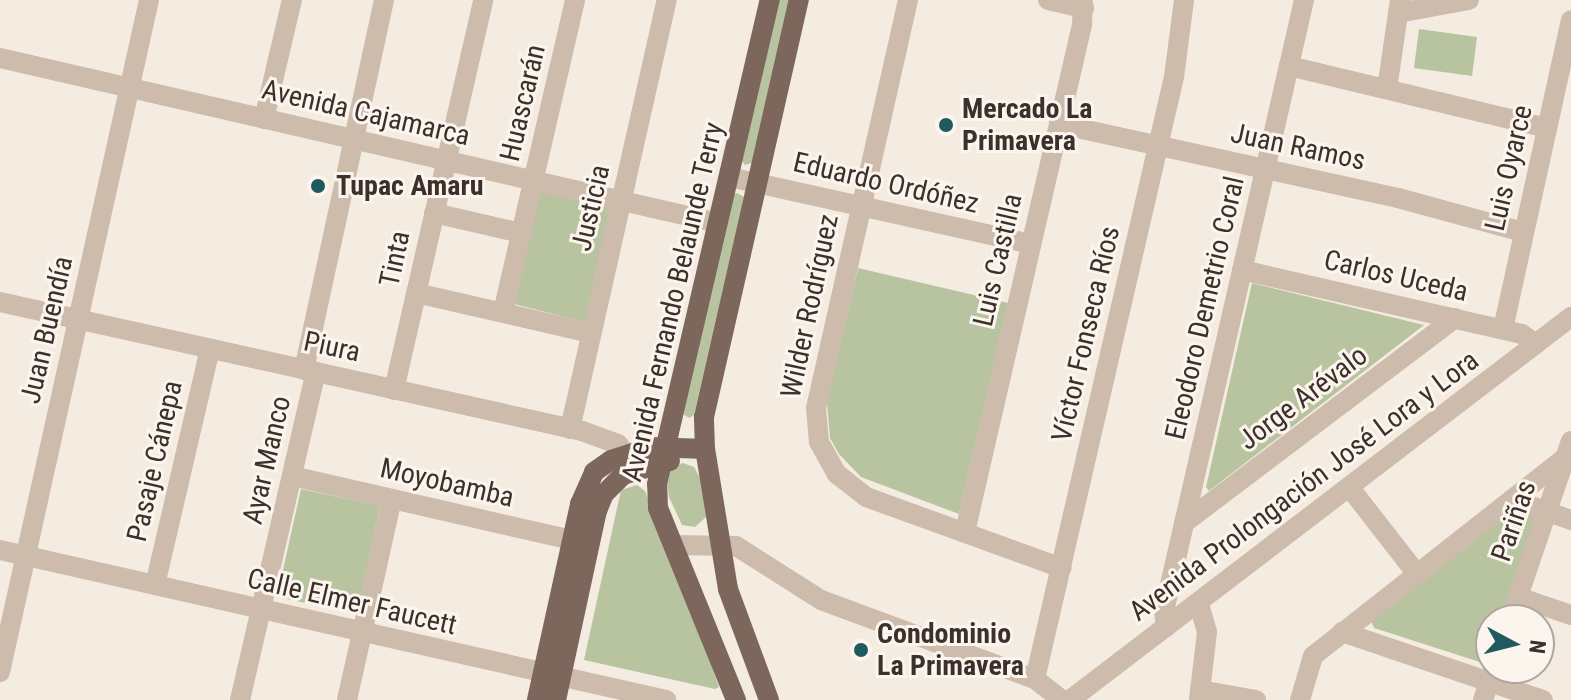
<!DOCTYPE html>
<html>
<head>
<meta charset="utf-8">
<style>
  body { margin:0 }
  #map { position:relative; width:1571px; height:700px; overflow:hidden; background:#f4ebe1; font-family:"Roboto Condensed",sans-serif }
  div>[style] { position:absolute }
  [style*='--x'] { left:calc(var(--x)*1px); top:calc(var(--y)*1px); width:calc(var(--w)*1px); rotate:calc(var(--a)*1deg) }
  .green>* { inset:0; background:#b8c4a0 }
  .minor>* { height:20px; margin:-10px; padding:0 10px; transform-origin:10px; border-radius:10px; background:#cdbbac }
  .major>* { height:20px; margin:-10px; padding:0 10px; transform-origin:10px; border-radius:10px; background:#7d675c }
  .dots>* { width:22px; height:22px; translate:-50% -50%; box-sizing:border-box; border:4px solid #fbf5ee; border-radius:50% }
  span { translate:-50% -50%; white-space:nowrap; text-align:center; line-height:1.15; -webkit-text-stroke:6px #fbf5ee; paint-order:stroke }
  .street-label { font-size:28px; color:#3b302b }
  .poi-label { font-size:28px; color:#3b302b; font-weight:700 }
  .left { translate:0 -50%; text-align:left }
  .north { position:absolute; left:1475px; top:604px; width:80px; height:80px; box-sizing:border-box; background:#fbf5ee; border:2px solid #aea6a0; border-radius:50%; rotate:97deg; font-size:22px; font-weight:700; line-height:32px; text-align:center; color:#3b302b }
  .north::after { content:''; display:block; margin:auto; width:28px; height:36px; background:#1f5a5e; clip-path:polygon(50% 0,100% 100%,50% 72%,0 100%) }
</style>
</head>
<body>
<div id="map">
  <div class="green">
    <div style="clip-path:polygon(778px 0,790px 0,752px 163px,745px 165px,742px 161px)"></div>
    <div style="clip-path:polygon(1419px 29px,1477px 37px,1472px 76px,1414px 68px)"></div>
    <div style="clip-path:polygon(540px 191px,610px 208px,585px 322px,514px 304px)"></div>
    <div style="clip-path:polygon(737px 193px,744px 197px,694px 415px,689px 418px,683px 414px,733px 194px)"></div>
    <div style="clip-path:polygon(858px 268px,1008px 303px,959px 514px,861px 477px,839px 454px,830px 438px,827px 402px)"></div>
    <div style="clip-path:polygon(1252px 283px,1424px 325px,1209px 491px,1206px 487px)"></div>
    <div style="clip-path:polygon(683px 463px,694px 467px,700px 478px,707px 516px,695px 527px,682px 525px,669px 497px,667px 480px,670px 469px)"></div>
    <div style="clip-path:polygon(637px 485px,645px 491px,712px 667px,719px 687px,715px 689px,584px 660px,621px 490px)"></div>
    <div style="clip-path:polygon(301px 489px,380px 506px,357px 614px,277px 597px)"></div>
    <div style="clip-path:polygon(1518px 503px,1539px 512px,1501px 620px,1491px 620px,1491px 650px,1486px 664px,1374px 628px,1370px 618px)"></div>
  </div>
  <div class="minor">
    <div style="--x:908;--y:0;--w:418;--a:102.7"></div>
    <div style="--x:816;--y:408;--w:34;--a:85"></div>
    <div style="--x:819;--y:442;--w:37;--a:61"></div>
    <div style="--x:837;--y:474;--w:37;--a:38"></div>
    <div style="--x:866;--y:497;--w:208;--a:19.9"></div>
    <div style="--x:1048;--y:0;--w:37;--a:13"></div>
    <div style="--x:1398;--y:13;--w:72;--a:-10.4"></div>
    <div style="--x:0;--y:58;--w:737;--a:12.94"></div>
    <div style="--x:1289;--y:66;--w:265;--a:13.5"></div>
    <div style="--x:1387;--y:89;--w:90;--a:-81.7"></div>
    <div style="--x:264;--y:119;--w:122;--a:-76.8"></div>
    <div style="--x:1059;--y:124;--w:347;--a:12.3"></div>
    <div style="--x:1398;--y:198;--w:130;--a:15.2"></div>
    <div style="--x:729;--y:177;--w:308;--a:12.5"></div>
    <div style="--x:434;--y:213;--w:89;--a:12.9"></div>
    <div style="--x:1242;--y:270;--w:287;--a:12.9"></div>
    <div style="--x:1522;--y:334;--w:17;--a:36"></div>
    <div style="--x:416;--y:293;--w:180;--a:12.9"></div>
    <div style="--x:0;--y:302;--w:596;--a:12.5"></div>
    <div style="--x:582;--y:431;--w:38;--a:20"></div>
    <div style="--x:618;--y:444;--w:29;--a:55"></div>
    <div style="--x:503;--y:312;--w:320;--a:-77"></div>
    <div style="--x:1503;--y:329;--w:316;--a:-77.6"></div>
    <div style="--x:304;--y:370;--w:379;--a:-77.8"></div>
    <div style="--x:394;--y:390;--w:400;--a:-77.1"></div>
    <div style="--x:570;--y:429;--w:440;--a:-77.3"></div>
    <div style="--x:292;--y:476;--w:304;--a:12.9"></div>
    <div style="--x:1350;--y:488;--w:109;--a:52.1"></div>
    <div style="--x:1512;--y:499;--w:63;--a:19.6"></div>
    <div style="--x:1184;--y:523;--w:340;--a:-37.1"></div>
    <div style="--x:965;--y:532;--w:520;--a:-77.01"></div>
    <div style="--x:1082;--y:25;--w:25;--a:-88"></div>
    <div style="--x:672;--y:545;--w:64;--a:0.9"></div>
    <div style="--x:736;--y:546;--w:101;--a:32.4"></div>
    <div style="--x:821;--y:600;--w:228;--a:20.3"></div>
    <div style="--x:1035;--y:679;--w:34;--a:38"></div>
    <div style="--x:0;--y:550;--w:683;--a:12.69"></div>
    <div style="--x:155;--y:585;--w:242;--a:-76.9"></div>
    <div style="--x:1518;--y:597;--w:56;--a:18.8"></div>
    <div style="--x:1199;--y:604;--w:29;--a:74"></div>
    <div style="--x:1207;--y:632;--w:68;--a:96.7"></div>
    <div style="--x:1510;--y:620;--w:189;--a:-71.2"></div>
    <div style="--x:1166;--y:627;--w:16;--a:-97"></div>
    <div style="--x:1164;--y:611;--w:627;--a:-77.09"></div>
    <div style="--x:1342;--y:632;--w:212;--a:18.7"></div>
    <div style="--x:0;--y:672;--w:688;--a:-77.5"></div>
    <div style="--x:1035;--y:679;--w:618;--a:-77"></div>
    <div style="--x:1174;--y:77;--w:78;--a:-82.6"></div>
    <div style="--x:1200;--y:690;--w:57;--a:10.1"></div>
    <div style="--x:240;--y:700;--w:337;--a:-77"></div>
    <div style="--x:347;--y:700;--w:206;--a:-77.4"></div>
    <div style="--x:1070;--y:700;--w:631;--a:-37.4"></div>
    <div style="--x:1300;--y:700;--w:46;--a:-73.5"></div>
    <div style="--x:1313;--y:656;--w:320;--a:-38.2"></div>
    <div style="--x:1483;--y:700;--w:34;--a:-71"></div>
  </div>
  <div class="major">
    <div style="--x:537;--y:700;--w:201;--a:-77.6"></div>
    <div style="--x:580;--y:504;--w:35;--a:-66"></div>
    <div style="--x:594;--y:472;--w:21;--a:-35"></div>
    <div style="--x:611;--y:460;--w:42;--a:-18"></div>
    <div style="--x:651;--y:447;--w:54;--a:2.1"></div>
    <div style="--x:556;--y:700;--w:193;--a:-77.8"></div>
    <div style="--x:597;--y:511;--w:18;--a:-68"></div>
    <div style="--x:604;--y:494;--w:27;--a:-45"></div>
    <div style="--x:623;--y:475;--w:49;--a:-16.6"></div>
    <div style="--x:736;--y:700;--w:207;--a:-112.1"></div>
    <div style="--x:658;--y:508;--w:24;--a:-92"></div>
    <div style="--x:657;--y:484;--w:497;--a:-76.9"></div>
    <div style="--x:769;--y:700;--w:118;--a:-110.3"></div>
    <div style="--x:728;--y:589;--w:142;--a:-99.3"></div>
    <div style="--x:705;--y:449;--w:32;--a:-92"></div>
    <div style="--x:704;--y:417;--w:428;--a:-77.2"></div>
  </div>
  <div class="dots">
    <div style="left:946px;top:125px;background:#1f5a5e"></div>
    <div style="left:318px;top:186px;background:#1f5a5e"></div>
    <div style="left:861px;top:650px;background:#1f5a5e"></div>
  </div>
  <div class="street-label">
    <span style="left:523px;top:103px;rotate:-77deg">Huascarán</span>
    <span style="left:366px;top:113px;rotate:13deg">Avenida Cajamarca</span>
    <span style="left:1298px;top:147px;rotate:12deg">Juan Ramos</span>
    <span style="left:1509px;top:168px;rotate:-77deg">Luis Oyarce</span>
    <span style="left:886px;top:183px;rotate:13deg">Eduardo Ordóñez</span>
    <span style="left:591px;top:208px;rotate:-77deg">Justicia</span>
    <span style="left:395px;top:259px;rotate:-78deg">Tinta</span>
    <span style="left:998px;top:260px;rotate:-77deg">Luis Castilla</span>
    <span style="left:1396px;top:276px;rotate:13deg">Carlos Uceda</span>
    <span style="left:673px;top:302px;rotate:-77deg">Avenida Fernando Belaunde Terry</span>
    <span style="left:810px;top:306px;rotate:-78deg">Wilder Rodríguez</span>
    <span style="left:1205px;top:308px;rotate:-77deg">Eleodoro Demetrio Coral</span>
    <span style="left:47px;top:330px;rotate:-77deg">Juan Buendía</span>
    <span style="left:1086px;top:334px;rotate:-77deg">Víctor Fonseca Ríos</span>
    <span style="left:332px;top:347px;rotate:12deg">Piura</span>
    <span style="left:1303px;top:398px;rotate:-37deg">Jorge Arévalo</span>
    <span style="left:267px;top:460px;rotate:-77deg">Ayar Manco</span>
    <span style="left:155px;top:461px;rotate:-77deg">Pasaje Cánepa</span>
    <span style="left:447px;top:483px;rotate:13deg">Moyobamba</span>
    <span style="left:1304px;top:486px;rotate:-37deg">Avenida Prolongación José Lora y Lora</span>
    <span style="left:1514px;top:521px;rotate:-71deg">Pariñas</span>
    <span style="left:352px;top:602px;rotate:13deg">Calle Elmer Faucett</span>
  </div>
  <div class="poi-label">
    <span class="left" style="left:962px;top:125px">Mercado La<br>Primavera</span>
    <span class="left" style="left:336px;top:186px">Tupac Amaru</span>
    <span class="left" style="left:877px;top:650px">Condominio<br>La Primavera</span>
  </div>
  <div class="north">N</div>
</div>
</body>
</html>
